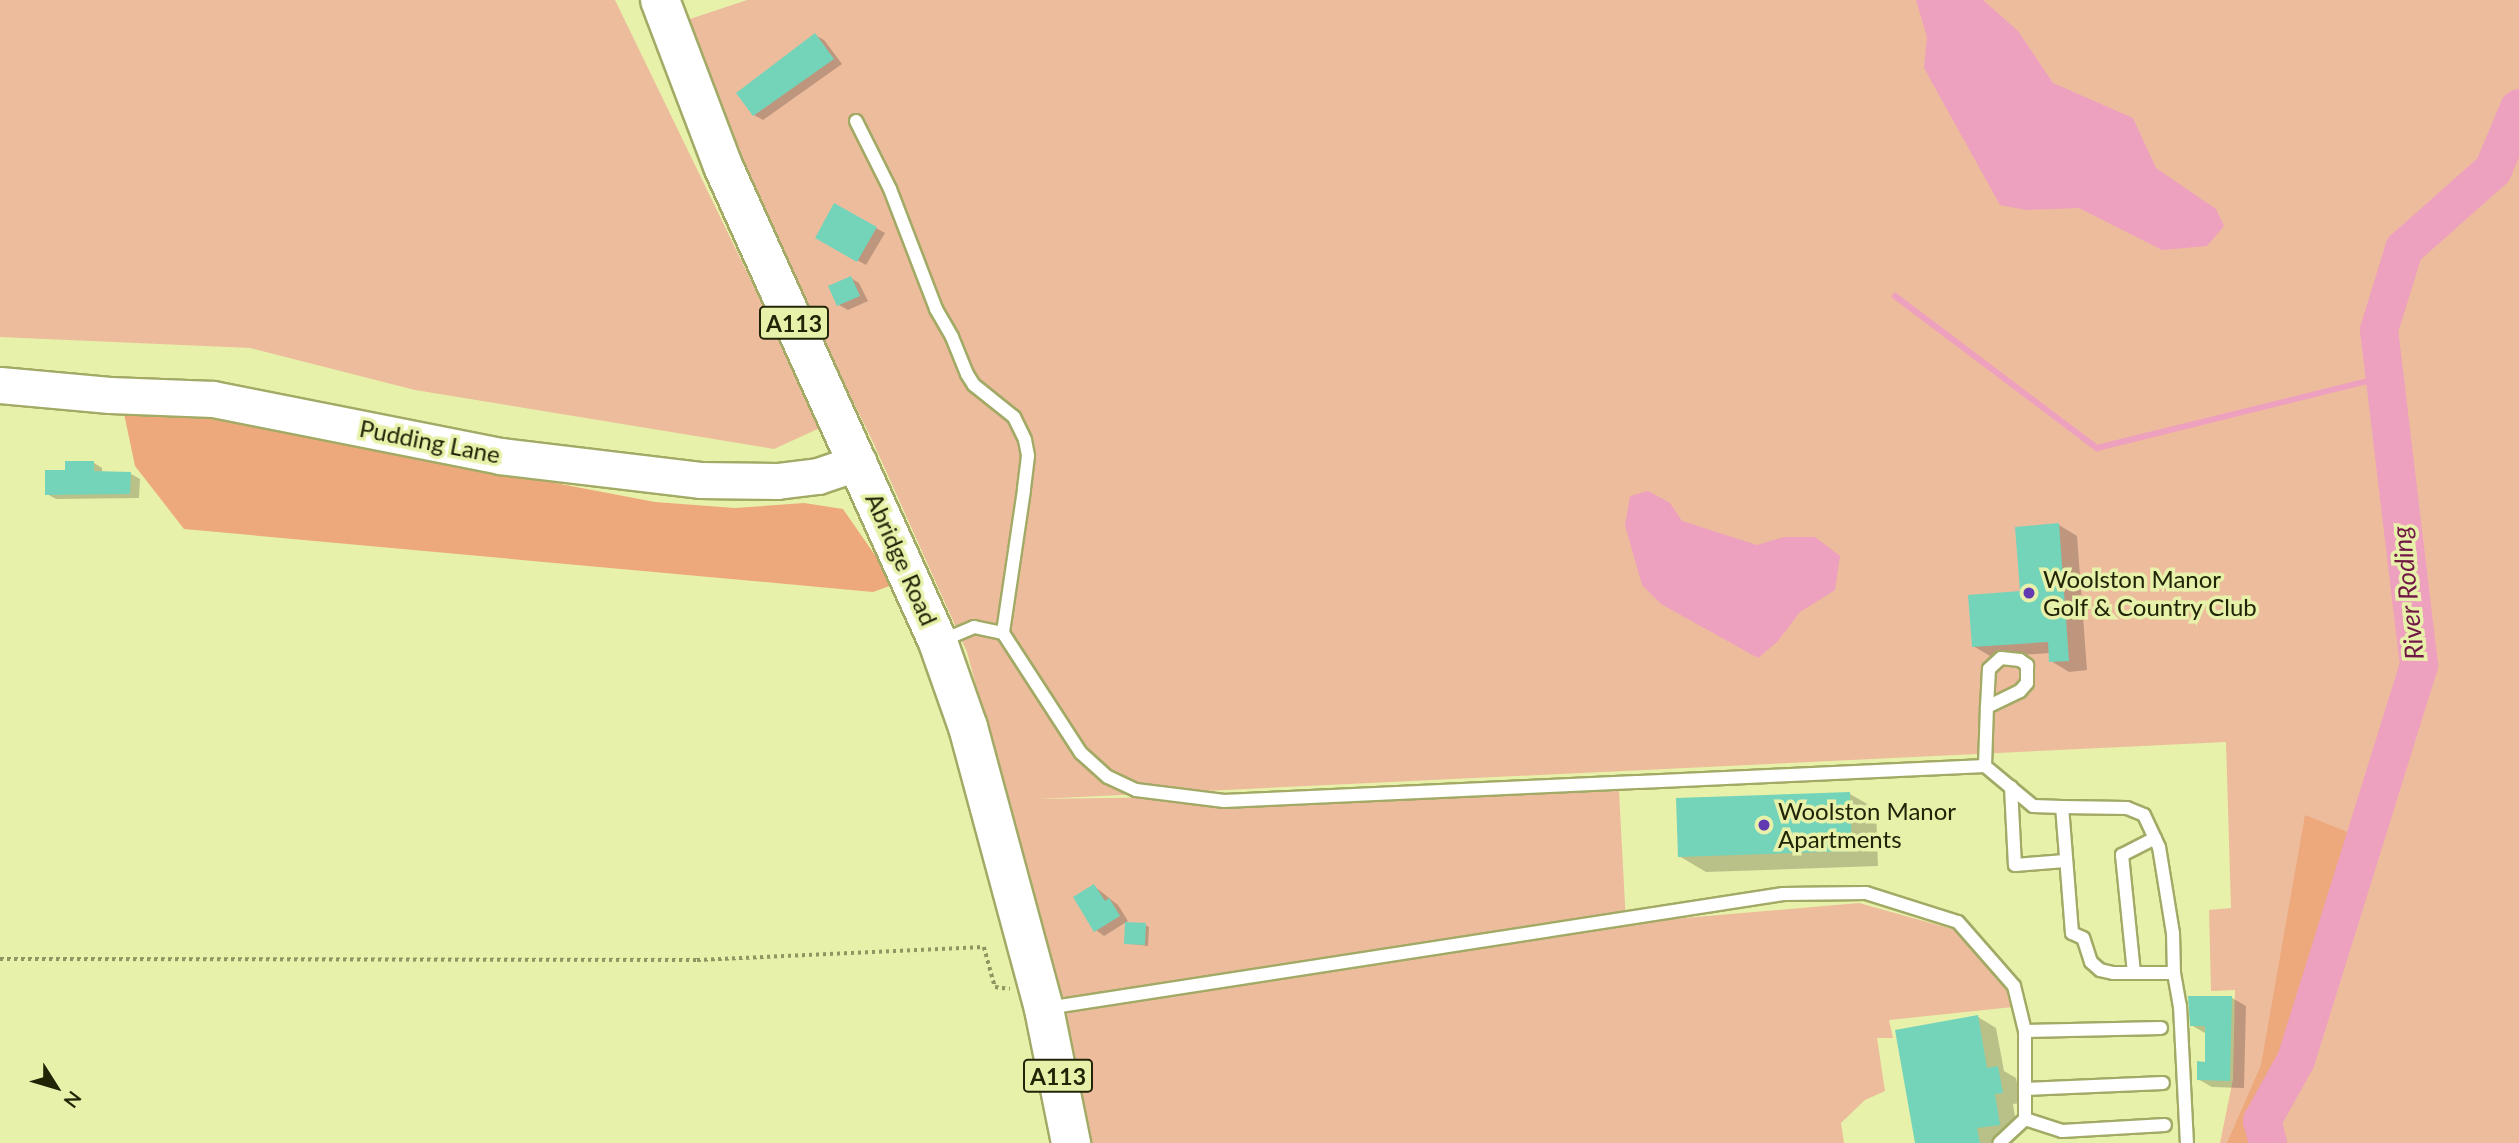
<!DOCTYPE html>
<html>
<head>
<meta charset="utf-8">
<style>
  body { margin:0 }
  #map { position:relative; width:2519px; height:1143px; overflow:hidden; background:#e8f1aa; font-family:Lato,sans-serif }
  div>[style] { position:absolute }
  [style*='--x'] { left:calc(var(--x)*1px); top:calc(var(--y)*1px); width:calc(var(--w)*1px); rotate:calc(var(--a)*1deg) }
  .green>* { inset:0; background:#edbc9d }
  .forest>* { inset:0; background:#eda97c }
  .water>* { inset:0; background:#eea0bf }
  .shadow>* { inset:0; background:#0003 }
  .stream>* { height:6px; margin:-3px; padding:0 3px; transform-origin:3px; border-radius:3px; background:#eea0bf }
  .river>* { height:38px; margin:-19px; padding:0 19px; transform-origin:19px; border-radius:19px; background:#eea0bf }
  .building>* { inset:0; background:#74d4ba }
  .path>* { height:3.5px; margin-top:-1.75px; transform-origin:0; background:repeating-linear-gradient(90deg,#909662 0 3.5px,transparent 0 7px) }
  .roads { filter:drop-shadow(2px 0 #a2aa66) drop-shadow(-2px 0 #a2aa66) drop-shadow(0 2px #a2aa66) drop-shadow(0 -2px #a2aa66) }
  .lane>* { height:12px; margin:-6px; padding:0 6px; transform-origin:6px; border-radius:6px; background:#fff }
  .secondary>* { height:35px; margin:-17.5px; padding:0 17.5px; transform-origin:17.5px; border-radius:17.5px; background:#fff }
  .primary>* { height:38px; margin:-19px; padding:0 19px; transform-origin:19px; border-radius:19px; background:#fff }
  .dots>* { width:19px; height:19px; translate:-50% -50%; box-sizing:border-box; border:4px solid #e8f1aa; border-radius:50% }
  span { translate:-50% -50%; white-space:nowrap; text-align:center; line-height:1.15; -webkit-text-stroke:7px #e8f1aa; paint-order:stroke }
  .shield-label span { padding:2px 5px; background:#e8f1aa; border:2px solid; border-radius:5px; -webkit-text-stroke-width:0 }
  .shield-label { font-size:23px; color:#212407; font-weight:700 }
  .street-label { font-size:24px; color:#212407 }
  .poi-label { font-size:24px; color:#212407 }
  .left { translate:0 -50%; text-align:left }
  .water-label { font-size:26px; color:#701745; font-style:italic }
  .north { position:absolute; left:21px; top:1052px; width:70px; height:70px; -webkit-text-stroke:5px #e8f1aa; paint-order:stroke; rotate:127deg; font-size:19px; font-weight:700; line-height:28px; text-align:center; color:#212407 }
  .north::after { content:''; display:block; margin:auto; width:24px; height:32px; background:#212407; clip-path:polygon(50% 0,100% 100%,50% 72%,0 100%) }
</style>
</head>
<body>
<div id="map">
  <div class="green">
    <div style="clip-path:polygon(0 0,615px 0,822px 427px,774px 449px,415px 390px,250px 348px,0 337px)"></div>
    <div style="clip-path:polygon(747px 0,2519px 0,2519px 1143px,2220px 1143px,2233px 1079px,2235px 990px,2211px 991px,2209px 910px,2231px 908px,2226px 742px,1038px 799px,1619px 791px,1626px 923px,1859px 903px,1956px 930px,2007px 987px,2013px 1007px,1889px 1020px,1893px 1038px,1877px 1038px,1885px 1091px,1865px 1100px,1841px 1123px,1844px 1143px,1089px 1143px,1007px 800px,967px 652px,873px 442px,736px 164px,678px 23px)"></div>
  </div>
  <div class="forest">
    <div style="clip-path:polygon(122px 404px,281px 431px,655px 502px,735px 508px,804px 503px,843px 509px,895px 584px,873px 592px,184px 529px,135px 466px)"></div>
    <div style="clip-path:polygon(2305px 815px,2350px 833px,2287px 1063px,2253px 1138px,2254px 1143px,2227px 1143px,2261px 1065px)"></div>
  </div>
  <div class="water">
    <div style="clip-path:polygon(1916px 0,1983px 0,2018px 31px,2053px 83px,2133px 118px,2156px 168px,2216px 209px,2224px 226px,2207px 246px,2162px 250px,2079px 208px,2026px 210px,2000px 205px,1924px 68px,1927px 37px)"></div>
    <div style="clip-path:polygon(1648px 491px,1670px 503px,1682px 521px,1757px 545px,1784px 537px,1815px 537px,1840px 556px,1835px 590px,1800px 612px,1777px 642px,1758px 658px,1661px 604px,1642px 585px,1625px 525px,1630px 496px)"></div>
  </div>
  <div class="shadow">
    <div style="clip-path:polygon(815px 35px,824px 40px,842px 64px,763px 120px,754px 115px)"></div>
    <div style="clip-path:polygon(835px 205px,885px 233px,866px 265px,817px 238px)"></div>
    <div style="clip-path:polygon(851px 278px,859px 283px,868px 301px,848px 310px,839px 305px)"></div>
    <div style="clip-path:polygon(94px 463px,102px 468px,102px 473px,131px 474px,140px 479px,139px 498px,56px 499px,47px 494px,66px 471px)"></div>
    <div style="clip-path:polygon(2059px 525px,2077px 536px,2087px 670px,2069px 672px,2051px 661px,2050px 653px,1992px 657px,1973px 646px,2022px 592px)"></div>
    <div style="clip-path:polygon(1850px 794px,1876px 809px,1878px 866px,1706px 872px,1679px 856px)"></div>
    <div style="clip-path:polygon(1094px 886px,1118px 905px,1128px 921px,1104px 936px,1096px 930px)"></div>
    <div style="clip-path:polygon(1145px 925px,1149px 927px,1148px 946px,1125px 943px)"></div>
    <div style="clip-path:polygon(2190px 997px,2232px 998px,2246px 1006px,2244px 1088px,2212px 1087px,2198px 1079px,2206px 1064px,2205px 1033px,2191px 1025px)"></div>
    <div style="clip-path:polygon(1978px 1017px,1996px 1028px,2004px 1071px,2016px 1078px,2021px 1103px,2013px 1104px,2018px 1135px,1995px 1138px,1996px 1143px,1917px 1143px)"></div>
  </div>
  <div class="stream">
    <div style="--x:1895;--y:296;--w:253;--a:37"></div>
    <div style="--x:2097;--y:448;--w:296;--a:-13.9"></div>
  </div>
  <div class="river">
    <div style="--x:2268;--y:1143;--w:23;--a:-105"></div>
    <div style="--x:2262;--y:1121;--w:70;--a:-60.9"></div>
    <div style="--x:2296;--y:1060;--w:414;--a:-72.7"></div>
    <div style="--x:2419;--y:665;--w:337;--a:-96.8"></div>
    <div style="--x:2379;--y:330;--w:85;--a:-72.8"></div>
    <div style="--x:2404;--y:249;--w:119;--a:-41.6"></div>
    <div style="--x:2493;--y:170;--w:67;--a:-67.2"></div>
  </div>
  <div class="building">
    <div style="clip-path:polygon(815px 33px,834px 59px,753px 116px,736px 93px)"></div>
    <div style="clip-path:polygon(834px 203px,877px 227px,857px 262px,815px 238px)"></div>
    <div style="clip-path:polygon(851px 276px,860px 296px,837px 306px,828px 286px)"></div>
    <div style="clip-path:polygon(65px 461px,94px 461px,94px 471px,131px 472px,130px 494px,45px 495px,45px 470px,65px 470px)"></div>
    <div style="clip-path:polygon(2059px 523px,2069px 661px,2049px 662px,2048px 642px,1972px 647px,1968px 595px,2020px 591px,2015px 527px)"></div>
    <div style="clip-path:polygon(1850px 792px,1852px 851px,1678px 857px,1676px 798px)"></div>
    <div style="clip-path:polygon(1094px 884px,1105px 901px,1109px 898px,1120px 916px,1094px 932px,1073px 897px)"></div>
    <div style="clip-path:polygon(1125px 922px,1146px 923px,1145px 945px,1124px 944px)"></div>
    <div style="clip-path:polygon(2188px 996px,2232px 996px,2230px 1081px,2197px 1080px,2197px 1061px,2205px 1062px,2205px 1026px,2190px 1026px)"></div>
    <div style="clip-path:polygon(1978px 1015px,1987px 1068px,1998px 1066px,2003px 1093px,1995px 1094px,2000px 1125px,1977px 1128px,1980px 1143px,1915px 1143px,1895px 1030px)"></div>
  </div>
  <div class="path">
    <div style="--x:0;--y:959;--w:697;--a:0.08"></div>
    <div style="--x:697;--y:960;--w:287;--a:-2.6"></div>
    <div style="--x:984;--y:947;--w:41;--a:74.6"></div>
    <div style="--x:995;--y:987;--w:15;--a:8"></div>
  </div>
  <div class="roads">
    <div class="lane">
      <div style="--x:856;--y:121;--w:76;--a:63.4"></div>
      <div style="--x:890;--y:189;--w:129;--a:69"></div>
      <div style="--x:936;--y:309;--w:32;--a:60"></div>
      <div style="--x:952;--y:337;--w:40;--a:68"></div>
      <div style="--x:967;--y:374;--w:13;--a:58"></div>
      <div style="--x:974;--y:385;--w:51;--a:38.7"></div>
      <div style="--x:1014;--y:417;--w:25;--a:64"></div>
      <div style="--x:1025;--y:440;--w:16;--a:79"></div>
      <div style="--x:1028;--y:456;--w:34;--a:97"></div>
      <div style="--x:1024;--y:490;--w:145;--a:98.4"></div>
      <div style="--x:1003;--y:633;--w:143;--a:57"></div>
      <div style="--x:1081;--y:753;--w:36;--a:42"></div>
      <div style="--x:1108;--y:777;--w:31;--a:25"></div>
      <div style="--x:1136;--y:790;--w:89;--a:7.1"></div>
      <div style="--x:1224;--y:801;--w:762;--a:-2.63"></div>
      <div style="--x:1985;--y:766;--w:62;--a:39.8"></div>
      <div style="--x:2033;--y:806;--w:29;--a:2"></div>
      <div style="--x:2062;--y:807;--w:65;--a:0.9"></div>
      <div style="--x:2127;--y:808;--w:18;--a:22"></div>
      <div style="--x:2144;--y:815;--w:35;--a:65"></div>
      <div style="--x:2159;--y:847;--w:87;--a:80.8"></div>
      <div style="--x:2173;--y:933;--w:40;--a:88.6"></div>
      <div style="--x:2174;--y:973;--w:61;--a:180"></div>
      <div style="--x:2113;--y:973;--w:13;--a:-167"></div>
      <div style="--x:2100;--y:970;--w:12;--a:-138"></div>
      <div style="--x:2091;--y:962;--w:25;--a:-108"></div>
      <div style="--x:2083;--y:938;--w:12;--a:-156"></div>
      <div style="--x:2072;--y:933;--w:126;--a:-94.5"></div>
      <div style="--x:941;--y:641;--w:36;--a:-23"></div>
      <div style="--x:974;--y:627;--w:30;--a:12"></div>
      <div style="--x:1985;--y:766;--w:59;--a:-88.1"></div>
      <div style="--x:1987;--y:707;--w:38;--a:-87"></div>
      <div style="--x:1989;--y:669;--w:16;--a:-43"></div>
      <div style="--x:2001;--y:658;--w:19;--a:6"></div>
      <div style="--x:2020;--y:660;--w:9;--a:36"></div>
      <div style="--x:2027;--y:665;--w:18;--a:90"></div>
      <div style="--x:2027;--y:683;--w:11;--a:131"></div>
      <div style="--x:2020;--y:691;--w:37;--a:154"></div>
      <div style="--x:2011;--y:787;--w:78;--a:87.1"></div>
      <div style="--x:2015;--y:865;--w:50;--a:-4.6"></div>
      <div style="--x:2134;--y:973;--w:119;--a:-95.8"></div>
      <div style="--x:2122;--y:855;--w:37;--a:-27"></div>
      <div style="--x:2174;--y:973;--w:34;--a:80"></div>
      <div style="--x:2180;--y:1006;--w:137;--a:87.1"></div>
      <div style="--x:1047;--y:1008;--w:745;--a:-8.8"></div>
      <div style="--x:1783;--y:894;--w:83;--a:-0.7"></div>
      <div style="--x:1866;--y:893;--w:96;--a:17.5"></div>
      <div style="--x:1958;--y:922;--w:85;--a:48.8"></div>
      <div style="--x:2014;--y:986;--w:46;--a:76.3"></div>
      <div style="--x:2025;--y:1031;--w:88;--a:90"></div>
      <div style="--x:2025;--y:1119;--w:35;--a:137"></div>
      <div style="--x:2025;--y:1031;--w:136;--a:-1.3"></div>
      <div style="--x:2025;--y:1089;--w:138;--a:-2.5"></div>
      <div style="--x:2025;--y:1119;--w:39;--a:18"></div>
      <div style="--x:2062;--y:1131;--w:103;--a:-3.3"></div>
    </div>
    <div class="secondary">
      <div style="--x:0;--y:385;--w:110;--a:5.2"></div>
      <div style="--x:110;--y:395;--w:103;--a:2.2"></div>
      <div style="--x:213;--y:399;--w:293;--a:11.2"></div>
      <div style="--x:500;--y:456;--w:201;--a:6.8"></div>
      <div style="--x:700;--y:480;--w:77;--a:0.7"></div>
      <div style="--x:777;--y:481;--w:41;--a:-7"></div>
      <div style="--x:818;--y:476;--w:43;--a:-18.9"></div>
    </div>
    <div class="primary">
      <div style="--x:660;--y:0;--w:178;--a:69.2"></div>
      <div style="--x:723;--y:166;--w:522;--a:65.69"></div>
      <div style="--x:938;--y:642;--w:90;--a:70.6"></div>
      <div style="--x:968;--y:727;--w:292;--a:74.9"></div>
      <div style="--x:1044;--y:1009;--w:137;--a:78.6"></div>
    </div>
  </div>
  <div class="dots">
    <div style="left:2029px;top:593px;background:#623ab2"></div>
    <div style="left:1764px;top:825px;background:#623ab2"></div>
  </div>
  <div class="shield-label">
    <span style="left:794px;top:323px">A113</span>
    <span style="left:1058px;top:1076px">A113</span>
  </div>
  <div class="street-label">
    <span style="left:430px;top:441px;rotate:11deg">Pudding Lane</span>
    <span style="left:902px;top:559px;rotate:66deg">Abridge Road</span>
  </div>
  <div class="poi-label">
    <span class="left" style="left:2043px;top:593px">Woolston Manor<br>Golf &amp; Country Club</span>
    <span class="left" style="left:1778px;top:825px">Woolston Manor<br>Apartments</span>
  </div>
  <div class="water-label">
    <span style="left:2408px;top:593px;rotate:-96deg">River Roding</span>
  </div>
  <div class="north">N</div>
</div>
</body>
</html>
